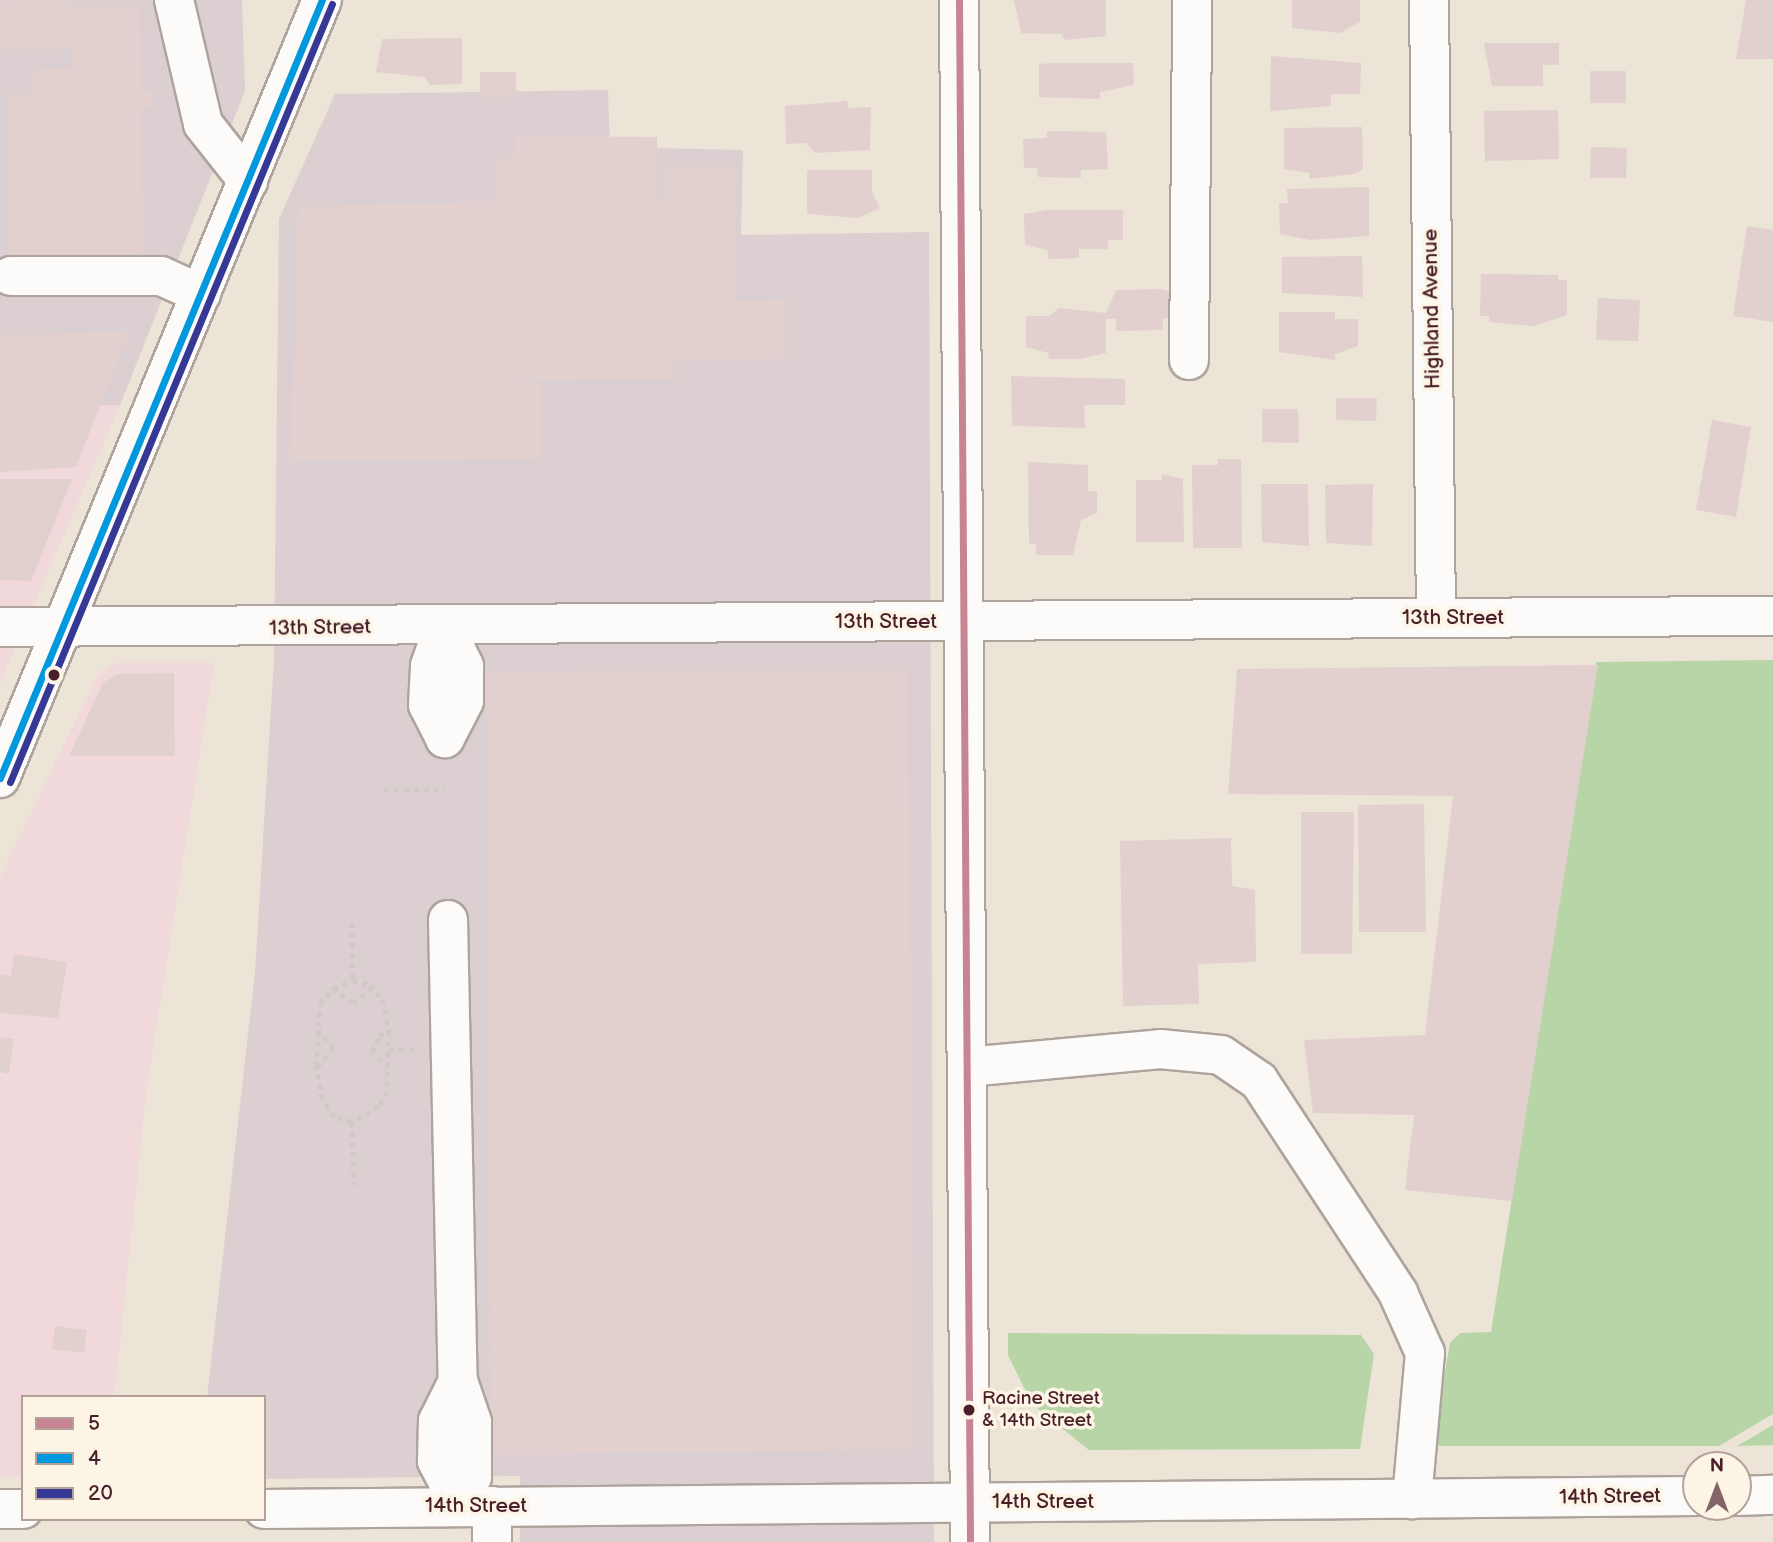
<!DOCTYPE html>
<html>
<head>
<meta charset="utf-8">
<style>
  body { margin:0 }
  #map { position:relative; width:1773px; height:1542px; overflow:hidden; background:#ece4d6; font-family:"Balsamiq Sans",sans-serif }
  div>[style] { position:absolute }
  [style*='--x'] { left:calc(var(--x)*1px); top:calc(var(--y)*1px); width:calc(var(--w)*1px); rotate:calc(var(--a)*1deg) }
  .built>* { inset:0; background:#f0d8db }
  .industrial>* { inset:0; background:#dccfd2 }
  .green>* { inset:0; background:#b7d5a6 }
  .building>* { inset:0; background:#e2d0cf }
  .path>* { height:4.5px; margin-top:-2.25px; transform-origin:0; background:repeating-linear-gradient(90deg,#cfcac8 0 5px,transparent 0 10px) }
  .roads { filter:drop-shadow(2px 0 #aea49d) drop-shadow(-2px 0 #aea49d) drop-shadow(0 2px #aea49d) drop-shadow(0 -2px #aea49d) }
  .minor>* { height:38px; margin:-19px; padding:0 19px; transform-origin:19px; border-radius:19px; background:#fcfbf9 }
  .major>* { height:38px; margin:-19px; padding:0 19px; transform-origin:19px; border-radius:19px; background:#fcfbf9 }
  .bus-1>* { height:7px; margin:-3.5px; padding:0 3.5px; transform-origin:3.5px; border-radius:3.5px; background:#c78492 }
  .bus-2>* { height:7px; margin:-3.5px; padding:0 3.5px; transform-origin:3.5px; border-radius:3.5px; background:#09d }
  .bus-3>* { height:7px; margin:-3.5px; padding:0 3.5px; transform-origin:3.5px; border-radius:3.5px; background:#363896 }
  .dots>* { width:19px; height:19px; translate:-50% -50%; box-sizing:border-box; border:4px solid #fcf5e5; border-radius:50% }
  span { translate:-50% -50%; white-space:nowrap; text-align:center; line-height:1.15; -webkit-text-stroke:7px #fcf5e5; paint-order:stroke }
  .bus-label { font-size:19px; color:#4a1f2b }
  .left { translate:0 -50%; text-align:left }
  .street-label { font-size:21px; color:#4a1f2b }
  .legend { position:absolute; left:21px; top:1395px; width:245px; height:126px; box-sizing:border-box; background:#fcf5e5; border:2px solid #b59f9b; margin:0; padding:9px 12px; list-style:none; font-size:21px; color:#4a1f2b }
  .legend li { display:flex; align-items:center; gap:14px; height:35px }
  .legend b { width:35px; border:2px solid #b59f9b }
  .north { position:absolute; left:1682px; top:1451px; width:70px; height:70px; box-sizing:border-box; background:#fcf5e5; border:2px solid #b59f9b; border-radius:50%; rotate:0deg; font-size:19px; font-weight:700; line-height:28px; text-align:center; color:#4a1f2b }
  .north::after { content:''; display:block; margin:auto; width:24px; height:32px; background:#836467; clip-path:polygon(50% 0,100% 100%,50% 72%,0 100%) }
</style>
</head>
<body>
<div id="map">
  <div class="built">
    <div style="clip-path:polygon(120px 405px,0 683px,0 407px)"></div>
    <div style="clip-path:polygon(117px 663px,214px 663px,147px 1086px,114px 1397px,23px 1397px,23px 1477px,0 1477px,0 878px,98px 674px)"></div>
  </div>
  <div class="industrial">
    <div style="clip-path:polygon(0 0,242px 0,245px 91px,120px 405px,0 407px)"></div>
    <div style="clip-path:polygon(608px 90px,610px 147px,743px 150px,741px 235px,929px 232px,934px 1542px,520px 1542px,520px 1476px,264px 1479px,264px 1397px,207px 1397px,255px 972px,274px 659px,279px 219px,335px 94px)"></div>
  </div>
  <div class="green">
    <div style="clip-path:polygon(1773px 660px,1773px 1414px,1719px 1446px,1433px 1446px,1450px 1343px,1460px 1333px,1491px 1332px,1596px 662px)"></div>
    <div style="clip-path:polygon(1008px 1333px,1361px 1335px,1374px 1354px,1360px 1449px,1089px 1450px,1032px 1404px,1008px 1355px)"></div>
    <div style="clip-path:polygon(1773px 1425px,1773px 1445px,1737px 1446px)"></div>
  </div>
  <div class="building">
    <div style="clip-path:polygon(1014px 0,1106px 0,1106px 36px,1065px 40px,1061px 34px,1021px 33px)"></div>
    <div style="clip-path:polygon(1292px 0,1360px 0,1360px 22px,1340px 33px,1292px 28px)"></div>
    <div style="clip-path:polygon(1746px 0,1773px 0,1773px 59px,1736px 59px)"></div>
    <div style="clip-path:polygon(73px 1px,73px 7px,139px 6px,141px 92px,153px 92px,153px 107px,140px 107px,143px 253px,10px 256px,7px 94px,33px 93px,33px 69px,73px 69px,72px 48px,0 50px,0 2px)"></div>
    <div style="clip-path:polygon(462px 38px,462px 84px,430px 85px,424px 77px,376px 72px,382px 39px)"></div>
    <div style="clip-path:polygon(1484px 43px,1559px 43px,1559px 65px,1543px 65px,1543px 86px,1492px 86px)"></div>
    <div style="clip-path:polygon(1271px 56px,1361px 63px,1360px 94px,1331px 94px,1331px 106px,1270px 111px)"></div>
    <div style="clip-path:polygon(1052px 63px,1133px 63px,1134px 85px,1100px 92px,1100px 99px,1039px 97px,1039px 64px)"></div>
    <div style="clip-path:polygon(1590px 71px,1626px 71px,1626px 103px,1590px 103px)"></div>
    <div style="clip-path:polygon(480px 72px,516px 72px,516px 97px,480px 97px)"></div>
    <div style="clip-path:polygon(847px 101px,848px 108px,871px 107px,870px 150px,815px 153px,806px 143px,786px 144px,785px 106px)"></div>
    <div style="clip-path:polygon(1558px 110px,1559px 159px,1485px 161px,1484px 111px)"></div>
    <div style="clip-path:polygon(1362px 127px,1363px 169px,1354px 174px,1309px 179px,1309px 173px,1284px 169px,1284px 128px)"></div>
    <div style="clip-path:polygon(1047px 131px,1106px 132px,1108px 169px,1081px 170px,1081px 178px,1038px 177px,1037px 168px,1024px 168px,1023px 139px,1047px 138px)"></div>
    <div style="clip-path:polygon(516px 136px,657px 137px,657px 200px,666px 199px,665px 166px,735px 166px,736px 301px,786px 300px,786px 358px,673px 360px,673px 379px,495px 380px,541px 384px,541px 459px,290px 461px,299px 206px,498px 202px,498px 159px,516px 158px)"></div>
    <div style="clip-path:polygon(1591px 147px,1627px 148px,1626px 178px,1590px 178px)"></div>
    <div style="clip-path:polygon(807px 170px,872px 170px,872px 192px,880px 208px,858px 218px,807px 214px)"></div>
    <div style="clip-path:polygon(1369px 187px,1369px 236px,1310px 240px,1280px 234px,1279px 203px,1288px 203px,1287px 189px)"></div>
    <div style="clip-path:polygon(1047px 210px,1123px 210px,1123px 240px,1108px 240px,1108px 249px,1079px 249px,1079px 258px,1048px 259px,1048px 250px,1025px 245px,1024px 214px)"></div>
    <div style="clip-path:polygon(1747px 226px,1773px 230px,1773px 322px,1733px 316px)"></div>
    <div style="clip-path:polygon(1362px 256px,1363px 297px,1282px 293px,1282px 257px)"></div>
    <div style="clip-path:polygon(1481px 274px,1558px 275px,1558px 280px,1567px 280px,1567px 315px,1534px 326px,1489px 322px,1489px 316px,1480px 316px)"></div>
    <div style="clip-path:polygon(1162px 289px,1174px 293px,1174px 318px,1163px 318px,1163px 330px,1116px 331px,1116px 319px,1106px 319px,1106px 353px,1079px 359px,1049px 359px,1048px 353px,1026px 347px,1026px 316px,1049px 316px,1059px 308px,1106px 313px,1116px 290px)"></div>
    <div style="clip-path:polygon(1598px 298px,1640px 300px,1638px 341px,1596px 340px)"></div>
    <div style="clip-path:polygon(1279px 312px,1335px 312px,1335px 319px,1358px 319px,1358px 346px,1335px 354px,1335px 360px,1279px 352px)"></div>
    <div style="clip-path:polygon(129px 331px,76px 467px,0 472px,0 335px)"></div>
    <div style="clip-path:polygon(1011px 376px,1125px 379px,1125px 405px,1084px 405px,1085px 428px,1012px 426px)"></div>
    <div style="clip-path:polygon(1336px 398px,1377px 398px,1376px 421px,1336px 420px)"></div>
    <div style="clip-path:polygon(1262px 409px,1298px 409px,1299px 443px,1262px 442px)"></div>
    <div style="clip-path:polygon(1712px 420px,1751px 427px,1736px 517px,1696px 510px)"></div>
    <div style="clip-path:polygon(1218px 459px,1241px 459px,1242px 548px,1193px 548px,1192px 465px,1218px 465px)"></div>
    <div style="clip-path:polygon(1028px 462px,1088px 465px,1088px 491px,1097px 491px,1097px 513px,1081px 520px,1073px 555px,1036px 555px,1036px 544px,1029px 544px)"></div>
    <div style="clip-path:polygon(1162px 474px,1183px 479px,1184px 542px,1136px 542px,1136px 480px,1162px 480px)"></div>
    <div style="clip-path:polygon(0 479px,72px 479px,31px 581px,0 580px)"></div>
    <div style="clip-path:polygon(1261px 484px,1308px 484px,1309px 546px,1262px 542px)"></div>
    <div style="clip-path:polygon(1373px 484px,1372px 546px,1326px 543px,1325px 485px)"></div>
    <div style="clip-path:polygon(1598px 665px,1512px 1201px,1405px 1190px,1414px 1115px,1313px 1113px,1304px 1040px,1425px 1035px,1453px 796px,1228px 794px,1237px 669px)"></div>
    <div style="clip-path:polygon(907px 670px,914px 1450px,491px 1454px,486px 672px)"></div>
    <div style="clip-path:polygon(174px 673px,175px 756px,69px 756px,103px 683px,117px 674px)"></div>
    <div style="clip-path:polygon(1424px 804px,1426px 932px,1359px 932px,1358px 805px)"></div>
    <div style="clip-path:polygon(1301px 812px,1354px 812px,1352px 954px,1301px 954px)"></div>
    <div style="clip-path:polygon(1231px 838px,1232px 886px,1255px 890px,1256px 962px,1198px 964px,1199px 1004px,1123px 1006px,1120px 841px)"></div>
    <div style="clip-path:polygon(14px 954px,67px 962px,58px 1018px,0 1013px,0 974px,11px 976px)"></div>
    <div style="clip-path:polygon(0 1037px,14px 1039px,9px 1074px,0 1072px)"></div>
    <div style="clip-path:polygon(55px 1326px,87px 1330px,84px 1353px,52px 1349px)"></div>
  </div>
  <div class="path">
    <div style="--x:384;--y:790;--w:61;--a:-0.9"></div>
    <div style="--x:352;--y:923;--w:57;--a:89"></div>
    <div style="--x:353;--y:980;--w:18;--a:16"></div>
    <div style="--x:370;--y:985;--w:20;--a:49"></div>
    <div style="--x:383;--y:1000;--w:33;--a:79"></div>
    <div style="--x:389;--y:1032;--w:60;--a:91.9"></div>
    <div style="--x:387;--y:1092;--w:17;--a:118"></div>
    <div style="--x:379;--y:1107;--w:31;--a:151"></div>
    <div style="--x:352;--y:1122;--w:19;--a:-164"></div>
    <div style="--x:334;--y:1117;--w:22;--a:-124"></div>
    <div style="--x:322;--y:1099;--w:33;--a:-101"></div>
    <div style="--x:316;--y:1067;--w:63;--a:-86.4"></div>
    <div style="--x:320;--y:1004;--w:21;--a:-51"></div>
    <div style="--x:333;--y:988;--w:22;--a:-22"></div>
    <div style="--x:333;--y:988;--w:25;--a:37"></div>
    <div style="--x:353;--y:1003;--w:25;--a:-40"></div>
    <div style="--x:389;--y:1050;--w:26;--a:0"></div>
    <div style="--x:317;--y:1067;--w:24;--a:-48"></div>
    <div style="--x:333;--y:1049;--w:24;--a:-128"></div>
    <div style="--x:388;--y:1068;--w:23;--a:-135"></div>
    <div style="--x:372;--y:1052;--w:18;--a:-68"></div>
    <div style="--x:379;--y:1035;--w:10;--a:-17"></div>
    <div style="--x:352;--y:1122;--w:63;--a:88.2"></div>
  </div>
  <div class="roads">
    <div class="minor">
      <div style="--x:174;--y:0;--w:127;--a:76.8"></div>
      <div style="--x:203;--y:124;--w:73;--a:51.7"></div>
      <div style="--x:1429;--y:0;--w:618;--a:89.35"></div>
      <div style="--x:11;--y:276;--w:150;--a:0"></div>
      <div style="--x:161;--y:276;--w:44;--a:24.2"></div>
      <div style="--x:1189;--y:360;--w:360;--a:-89.5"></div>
      <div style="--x:444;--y:625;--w:46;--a:64"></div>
      <div style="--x:464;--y:666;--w:35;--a:90"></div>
      <div style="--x:464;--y:701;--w:42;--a:117.2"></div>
      <div style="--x:445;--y:738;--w:37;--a:-117"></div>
      <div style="--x:428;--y:705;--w:39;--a:-87"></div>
      <div style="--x:430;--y:666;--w:43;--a:-71.1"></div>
      <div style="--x:0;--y:627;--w:1773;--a:-0.36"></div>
      <div style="--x:448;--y:920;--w:461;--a:88.8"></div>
      <div style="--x:967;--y:1067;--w:194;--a:-5.3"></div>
      <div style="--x:1160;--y:1049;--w:61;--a:5.6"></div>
      <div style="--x:1221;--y:1055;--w:46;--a:34.4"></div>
      <div style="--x:1259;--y:1081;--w:254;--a:56.7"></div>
      <div style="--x:1398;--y:1293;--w:66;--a:65.8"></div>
      <div style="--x:1425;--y:1353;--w:147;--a:95.1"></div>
      <div style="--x:458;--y:1381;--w:43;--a:71.1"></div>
      <div style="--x:472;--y:1422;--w:55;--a:90"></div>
      <div style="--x:472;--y:1477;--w:30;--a:113"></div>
      <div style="--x:460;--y:1505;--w:50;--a:-117.6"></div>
      <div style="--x:437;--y:1461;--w:40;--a:-88.6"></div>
      <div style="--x:438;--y:1421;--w:45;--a:-63.4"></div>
      <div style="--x:492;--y:1506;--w:36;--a:90"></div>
    </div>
    <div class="major">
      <div style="--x:959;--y:0;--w:1542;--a:89.59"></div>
      <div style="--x:0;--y:778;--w:842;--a:-67.52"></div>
      <div style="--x:1738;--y:1496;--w:35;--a:-2"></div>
      <div style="--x:0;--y:1509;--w:23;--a:0"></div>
      <div style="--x:264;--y:1509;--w:1432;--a:-0.52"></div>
    </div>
  </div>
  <div class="bus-1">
    <div style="--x:959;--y:0;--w:1542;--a:89.59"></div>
  </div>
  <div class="bus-2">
    <div style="--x:0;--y:778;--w:842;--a:-67.52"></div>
  </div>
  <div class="bus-3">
    <div style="--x:10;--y:782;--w:842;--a:-67.52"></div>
  </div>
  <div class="dots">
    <div style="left:54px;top:675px;background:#4a1f2b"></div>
    <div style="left:969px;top:1410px;background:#4a1f2b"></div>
  </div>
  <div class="bus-label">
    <span class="left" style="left:982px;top:1410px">Racine Street<br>&amp; 14th Street</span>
  </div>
  <div class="street-label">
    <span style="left:1432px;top:309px;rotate:-91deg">Highland Avenue</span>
    <span style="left:1453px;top:618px">13th Street</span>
    <span style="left:886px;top:622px">13th Street</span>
    <span style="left:320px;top:628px;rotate:-1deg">13th Street</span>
    <span style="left:1610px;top:1497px;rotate:-1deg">14th Street</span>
    <span style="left:1043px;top:1502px">14th Street</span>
    <span style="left:476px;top:1506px">14th Street</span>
  </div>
  <ul class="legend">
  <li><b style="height:9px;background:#c78492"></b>5</li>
  <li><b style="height:9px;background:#09d"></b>4</li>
  <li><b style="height:9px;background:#363896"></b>20</li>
  </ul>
  <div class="north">N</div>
</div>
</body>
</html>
